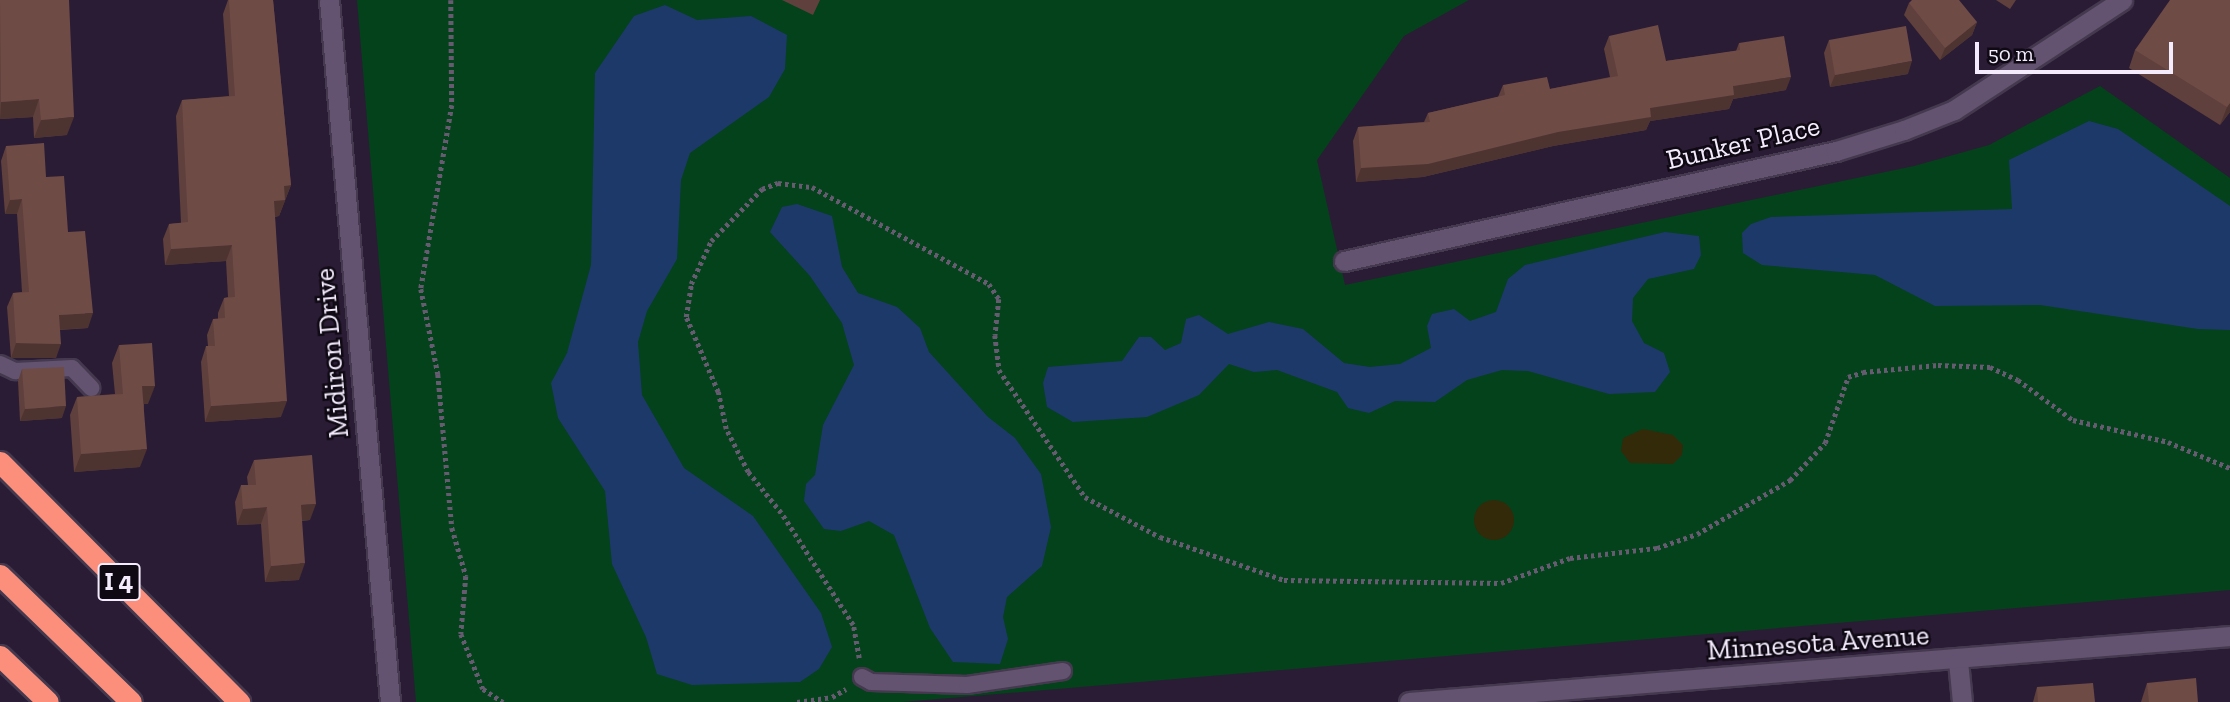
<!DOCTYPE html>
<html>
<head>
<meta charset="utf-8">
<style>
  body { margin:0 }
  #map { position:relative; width:2230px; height:702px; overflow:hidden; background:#2a1c35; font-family:"Zilla Slab",serif }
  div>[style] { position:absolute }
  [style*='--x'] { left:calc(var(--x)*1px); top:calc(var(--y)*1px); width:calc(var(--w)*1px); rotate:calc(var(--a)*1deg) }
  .green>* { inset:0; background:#04421b }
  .sand>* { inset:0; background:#322a09 }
  .round { border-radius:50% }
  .water>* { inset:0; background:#1c396a }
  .path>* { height:4.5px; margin-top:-2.25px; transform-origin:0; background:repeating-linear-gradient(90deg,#675b72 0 3.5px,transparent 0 7px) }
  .roads { filter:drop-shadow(2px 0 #44394e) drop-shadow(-2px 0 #44394e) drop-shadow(0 2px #44394e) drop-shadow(0 -2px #44394e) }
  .service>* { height:16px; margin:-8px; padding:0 8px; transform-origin:8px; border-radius:8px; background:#635370 }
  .minor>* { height:19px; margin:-9.5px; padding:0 9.5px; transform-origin:9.5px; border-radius:9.5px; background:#635370 }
  .motorway>* { height:21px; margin:-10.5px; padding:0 10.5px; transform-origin:10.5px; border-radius:10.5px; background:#fc8f7c }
  .wall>* { inset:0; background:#5f403c }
  .shaded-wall>* { inset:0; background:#4e3431 }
  .building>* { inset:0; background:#6f4b46 }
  span { translate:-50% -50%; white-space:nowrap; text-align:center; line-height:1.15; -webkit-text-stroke:5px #0f0914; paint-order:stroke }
  .shield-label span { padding:2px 5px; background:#0f0914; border:2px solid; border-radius:5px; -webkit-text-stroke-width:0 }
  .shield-label { font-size:26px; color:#f4ecfd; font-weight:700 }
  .street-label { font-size:28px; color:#f4ecfd }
  .scale { position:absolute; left:1975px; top:42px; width:198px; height:32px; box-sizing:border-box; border:4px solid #f4ecfd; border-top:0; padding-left:9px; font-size:21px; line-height:24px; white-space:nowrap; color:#f4ecfd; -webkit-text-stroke:5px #0f0914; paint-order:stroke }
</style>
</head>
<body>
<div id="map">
  <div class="green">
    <div style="clip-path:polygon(357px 0,1469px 0,1404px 36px,1317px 160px,1345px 285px,1914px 166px,1989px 145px,2100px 86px,2230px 178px,2230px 590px,902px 702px,416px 702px)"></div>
  </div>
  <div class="sand">
    <div style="clip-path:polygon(1643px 429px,1673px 435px,1683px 445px,1682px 455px,1673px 464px,1630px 463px,1621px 451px,1623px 438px)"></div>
    <div class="round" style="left:1474px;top:500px;width:40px;height:40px"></div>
  </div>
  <div class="water">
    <div style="clip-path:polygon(665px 5px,697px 20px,751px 16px,787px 35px,785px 69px,769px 97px,690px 153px,681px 180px,677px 259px,647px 311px,638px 342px,642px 395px,684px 468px,753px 516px,821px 613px,832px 647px,819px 669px,800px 682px,692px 685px,657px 674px,646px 637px,612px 564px,605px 491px,558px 418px,551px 383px,567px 353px,591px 265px,595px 73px,634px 16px)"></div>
    <div style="clip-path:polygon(2089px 121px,2118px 129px,2230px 206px,2230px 330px,2198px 329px,2040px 305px,1935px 306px,1875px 275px,1762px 265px,1743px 253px,1742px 233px,1751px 224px,1771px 217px,2012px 209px,2009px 160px)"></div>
    <div style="clip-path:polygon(797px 204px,832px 216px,842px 267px,858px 293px,897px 307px,920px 328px,929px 352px,988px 417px,1015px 438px,1041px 474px,1051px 527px,1042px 566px,1007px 597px,1003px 617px,1008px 639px,1000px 664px,953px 662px,930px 628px,894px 535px,869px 521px,841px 531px,824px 529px,804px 501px,806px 484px,815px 475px,823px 425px,854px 365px,842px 323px,810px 276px,770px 232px,782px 207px)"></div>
    <div style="clip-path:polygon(1665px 232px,1699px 236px,1701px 255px,1694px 269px,1648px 279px,1633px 298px,1632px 321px,1644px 343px,1664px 353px,1670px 372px,1655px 392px,1609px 394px,1528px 371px,1502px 370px,1467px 380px,1435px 402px,1395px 401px,1369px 413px,1348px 408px,1337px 392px,1277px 370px,1254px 372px,1229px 364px,1199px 395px,1147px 417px,1073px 422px,1047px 407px,1043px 383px,1048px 367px,1122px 361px,1139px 337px,1151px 337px,1165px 350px,1181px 343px,1186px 319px,1199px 315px,1228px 334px,1269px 322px,1303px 329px,1344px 363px,1370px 367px,1400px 364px,1431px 348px,1427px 326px,1432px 314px,1454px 309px,1470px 321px,1496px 312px,1508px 279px,1525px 265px)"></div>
  </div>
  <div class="path">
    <div style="--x:451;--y:0;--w:105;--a:89.5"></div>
    <div style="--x:452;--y:105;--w:187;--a:99.6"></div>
    <div style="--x:421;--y:289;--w:87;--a:78.7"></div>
    <div style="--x:438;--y:374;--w:155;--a:84.8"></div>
    <div style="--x:452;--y:528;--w:50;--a:73.7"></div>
    <div style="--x:466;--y:576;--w:58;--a:94.9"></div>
    <div style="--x:461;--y:634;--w:59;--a:68.2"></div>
    <div style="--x:483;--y:689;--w:24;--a:33"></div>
    <div style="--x:859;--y:658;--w:34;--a:-100"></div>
    <div style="--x:853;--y:625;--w:133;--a:-122.7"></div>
    <div style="--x:781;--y:513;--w:53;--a:-128.8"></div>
    <div style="--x:748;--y:472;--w:48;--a:-117.1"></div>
    <div style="--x:726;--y:429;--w:38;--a:-102"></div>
    <div style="--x:718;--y:392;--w:82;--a:-113.1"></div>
    <div style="--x:686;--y:317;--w:33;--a:-81"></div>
    <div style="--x:691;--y:284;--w:47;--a:-65.1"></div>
    <div style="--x:711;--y:241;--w:73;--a:-45.6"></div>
    <div style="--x:762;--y:189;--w:17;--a:-21"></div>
    <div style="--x:778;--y:183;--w:34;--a:7"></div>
    <div style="--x:812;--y:187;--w:202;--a:28.7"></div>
    <div style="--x:989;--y:284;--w:18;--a:56"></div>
    <div style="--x:999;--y:299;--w:36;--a:96"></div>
    <div style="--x:995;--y:335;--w:35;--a:83"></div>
    <div style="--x:999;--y:370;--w:153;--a:55.9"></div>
    <div style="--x:1085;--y:497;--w:85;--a:28.1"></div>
    <div style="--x:1160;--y:537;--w:131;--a:19.1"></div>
    <div style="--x:1284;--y:580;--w:217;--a:0.8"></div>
    <div style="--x:1501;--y:583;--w:73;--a:-19.9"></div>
    <div style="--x:1570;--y:558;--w:88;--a:-6.6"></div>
    <div style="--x:1657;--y:548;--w:42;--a:-19.3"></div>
    <div style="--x:1697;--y:534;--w:108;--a:-30.1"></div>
    <div style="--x:1790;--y:480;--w:51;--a:-46.6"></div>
    <div style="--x:1825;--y:443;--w:70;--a:-70.8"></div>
    <div style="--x:1848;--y:377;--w:16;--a:-18"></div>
    <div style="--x:1863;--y:372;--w:75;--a:-5.3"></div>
    <div style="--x:1938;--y:365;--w:52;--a:2.2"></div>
    <div style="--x:1990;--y:367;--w:31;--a:25"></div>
    <div style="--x:2018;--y:380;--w:68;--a:36"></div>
    <div style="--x:2073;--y:420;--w:98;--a:13"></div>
    <div style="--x:2168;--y:442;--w:67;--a:22.8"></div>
    <div style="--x:797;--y:702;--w:35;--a:-8"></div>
    <div style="--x:832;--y:697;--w:16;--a:-30"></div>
  </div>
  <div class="roads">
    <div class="service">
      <div style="--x:0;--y:364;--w:17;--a:25"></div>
      <div style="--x:15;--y:371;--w:57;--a:-3"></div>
      <div style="--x:72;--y:368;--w:28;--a:46"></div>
      <div style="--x:862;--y:677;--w:10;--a:29"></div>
      <div style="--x:871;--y:682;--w:96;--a:1.8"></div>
      <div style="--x:967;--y:685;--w:97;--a:-8.3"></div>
    </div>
    <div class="minor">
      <div style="--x:329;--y:0;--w:705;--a:85.03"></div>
      <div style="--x:1344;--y:261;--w:504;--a:-12.6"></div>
      <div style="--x:1836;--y:151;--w:71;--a:-17.2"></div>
      <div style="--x:1904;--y:130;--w:54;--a:-21.8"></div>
      <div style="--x:1954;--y:110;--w:201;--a:-33.2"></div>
      <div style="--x:1958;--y:661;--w:41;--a:84.4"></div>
      <div style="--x:1409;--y:702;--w:824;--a:-4.6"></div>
    </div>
    <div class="motorway">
      <div style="--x:0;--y:462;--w:339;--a:45.1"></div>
      <div style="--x:0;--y:575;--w:182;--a:44.1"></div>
      <div style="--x:0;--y:656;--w:66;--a:43.8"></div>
    </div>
  </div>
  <div class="wall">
    <div style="clip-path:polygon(0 0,67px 135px,34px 138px,33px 117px,0 119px)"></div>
    <div style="clip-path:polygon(228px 0,273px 0,291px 185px,279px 216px,275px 217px,281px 417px,205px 422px,201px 362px,206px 346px,208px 346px,207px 335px,213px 319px,218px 319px,218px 313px,224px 298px,228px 297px,226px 261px,165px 265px,163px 239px,169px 224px,181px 223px,176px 116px,182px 100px,229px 96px,223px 14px)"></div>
    <div style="clip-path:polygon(782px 0,820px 0,813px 15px)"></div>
    <div style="clip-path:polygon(1996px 0,2016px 0,2010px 9px)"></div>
    <div style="clip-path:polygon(2230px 0,2230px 112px,2220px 125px,2129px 68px,2135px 50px)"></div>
    <div style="clip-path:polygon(1909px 3px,1977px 22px,1972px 35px,1940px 60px,1904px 15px)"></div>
    <div style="clip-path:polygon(1609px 36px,1666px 61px,1736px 51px,1739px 43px,1786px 90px,1733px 99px,1729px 109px,1650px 121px,1646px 130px,1553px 146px,1423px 177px,1356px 182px,1353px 141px,1358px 127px,1424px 122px,1428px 113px,1498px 97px,1503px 85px,1550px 89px,1610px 77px,1604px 49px)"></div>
    <div style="clip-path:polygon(1829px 40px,1908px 74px,1830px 87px,1824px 53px)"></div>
    <div style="clip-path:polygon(6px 146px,46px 177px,68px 232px,88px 328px,60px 330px,56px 358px,11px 358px,7px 307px,13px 293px,22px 292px,17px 214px,5px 214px,1px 161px)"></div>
    <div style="clip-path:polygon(119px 345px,148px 404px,144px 404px,140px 467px,74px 472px,70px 415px,77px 397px,115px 394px,112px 363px)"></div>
    <div style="clip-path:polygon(22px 369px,62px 418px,20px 421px,18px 381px)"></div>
    <div style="clip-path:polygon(254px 460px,310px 520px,302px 521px,299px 580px,265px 582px,261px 524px,237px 525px,235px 502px,241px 485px,248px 485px,247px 477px)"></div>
    <div style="clip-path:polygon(2147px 683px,2198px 702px,2141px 702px)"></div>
    <div style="clip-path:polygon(2037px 687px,2095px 702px,2033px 702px)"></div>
  </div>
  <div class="shaded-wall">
    <div style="clip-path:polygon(1977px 22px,1972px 35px,1940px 60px,1945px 48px)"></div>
    <div style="clip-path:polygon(1912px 61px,1908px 74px,1830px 87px,1835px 75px)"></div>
    <div style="clip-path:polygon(1791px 77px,1786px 90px,1733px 99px,1729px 109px,1650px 121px,1646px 130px,1553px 146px,1423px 177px,1356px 182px,1361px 168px,1650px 108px,1733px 86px)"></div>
    <div style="clip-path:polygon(39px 99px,33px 117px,0 119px,1px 102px)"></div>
    <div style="clip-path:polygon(2230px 103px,2230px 112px,2220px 125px,2227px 107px)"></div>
    <div style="clip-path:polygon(74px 117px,67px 135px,34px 138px,41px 120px)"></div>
    <div style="clip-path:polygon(291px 185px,279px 216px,269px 217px,274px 201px,284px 186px)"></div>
    <div style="clip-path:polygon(22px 199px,17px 214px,5px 214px,10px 200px)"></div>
    <div style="clip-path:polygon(232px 245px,226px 261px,165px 265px,171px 249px)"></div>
    <div style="clip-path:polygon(93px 313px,88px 328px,54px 330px,59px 315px)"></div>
    <div style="clip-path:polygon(16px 343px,61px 344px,56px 358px,11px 358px)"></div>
    <div style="clip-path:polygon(142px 386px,155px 386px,148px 404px,136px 404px)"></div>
    <div style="clip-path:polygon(287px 401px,281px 417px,205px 422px,211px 406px)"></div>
    <div style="clip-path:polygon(66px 406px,62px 418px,20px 421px,25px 409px)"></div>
    <div style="clip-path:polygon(147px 449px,140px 467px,74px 472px,81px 454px)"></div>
    <div style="clip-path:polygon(316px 504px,310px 520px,295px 521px,301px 505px)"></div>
    <div style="clip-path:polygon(267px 507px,261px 524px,237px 525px,243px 509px)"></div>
    <div style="clip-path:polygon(305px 563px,299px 580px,265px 582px,271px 566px)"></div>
  </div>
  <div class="building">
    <div style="clip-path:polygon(0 0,69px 0,74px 117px,41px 120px,39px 99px,1px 102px)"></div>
    <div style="clip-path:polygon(229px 0,273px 0,291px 185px,284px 186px,285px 200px,274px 201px,287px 401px,211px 406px,206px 346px,215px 346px,213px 319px,225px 318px,224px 298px,235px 297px,232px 245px,171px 249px,169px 224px,188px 222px,182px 100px,235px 96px)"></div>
    <div style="clip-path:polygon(1912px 0,1959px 0,1977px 22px,1945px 48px,1909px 3px)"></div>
    <div style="clip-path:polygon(2170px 0,2230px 0,2230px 103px,2227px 107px,2135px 50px)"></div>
    <div style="clip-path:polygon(1658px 25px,1666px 61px,1740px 50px,1739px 43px,1784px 36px,1791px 77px,1733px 86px,1734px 95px,1650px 108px,1651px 117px,1558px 132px,1428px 164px,1361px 168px,1358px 127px,1430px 122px,1428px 113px,1505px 95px,1503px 85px,1547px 77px,1550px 89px,1618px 76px,1609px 36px)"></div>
    <div style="clip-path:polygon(1906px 26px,1912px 61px,1835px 75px,1829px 40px)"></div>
    <div style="clip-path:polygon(44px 143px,46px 177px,64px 176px,68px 232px,85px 231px,93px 313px,59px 315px,61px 344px,16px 343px,13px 293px,29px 292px,22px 199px,10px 200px,6px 146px)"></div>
    <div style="clip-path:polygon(152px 343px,155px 386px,142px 386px,147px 449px,81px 454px,77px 397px,123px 394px,119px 345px)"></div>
    <div style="clip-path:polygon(64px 367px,66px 406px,25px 409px,22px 369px)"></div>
    <div style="clip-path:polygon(312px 455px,316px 504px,301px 505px,305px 563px,271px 566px,267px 507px,243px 509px,241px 485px,256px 485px,254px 460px)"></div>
    <div style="clip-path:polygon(2196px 678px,2198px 702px,2149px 702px,2147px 683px)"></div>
    <div style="clip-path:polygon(2093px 683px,2095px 702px,2038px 702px,2037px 687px)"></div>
  </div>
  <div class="shield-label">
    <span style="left:119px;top:582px">I 4</span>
  </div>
  <div class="street-label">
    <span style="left:1743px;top:143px;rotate:-13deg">Bunker Place</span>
    <span style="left:332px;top:353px;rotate:-95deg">Midiron Drive</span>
    <span style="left:1818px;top:643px;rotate:-4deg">Minnesota Avenue</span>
  </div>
  <div class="scale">50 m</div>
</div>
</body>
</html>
